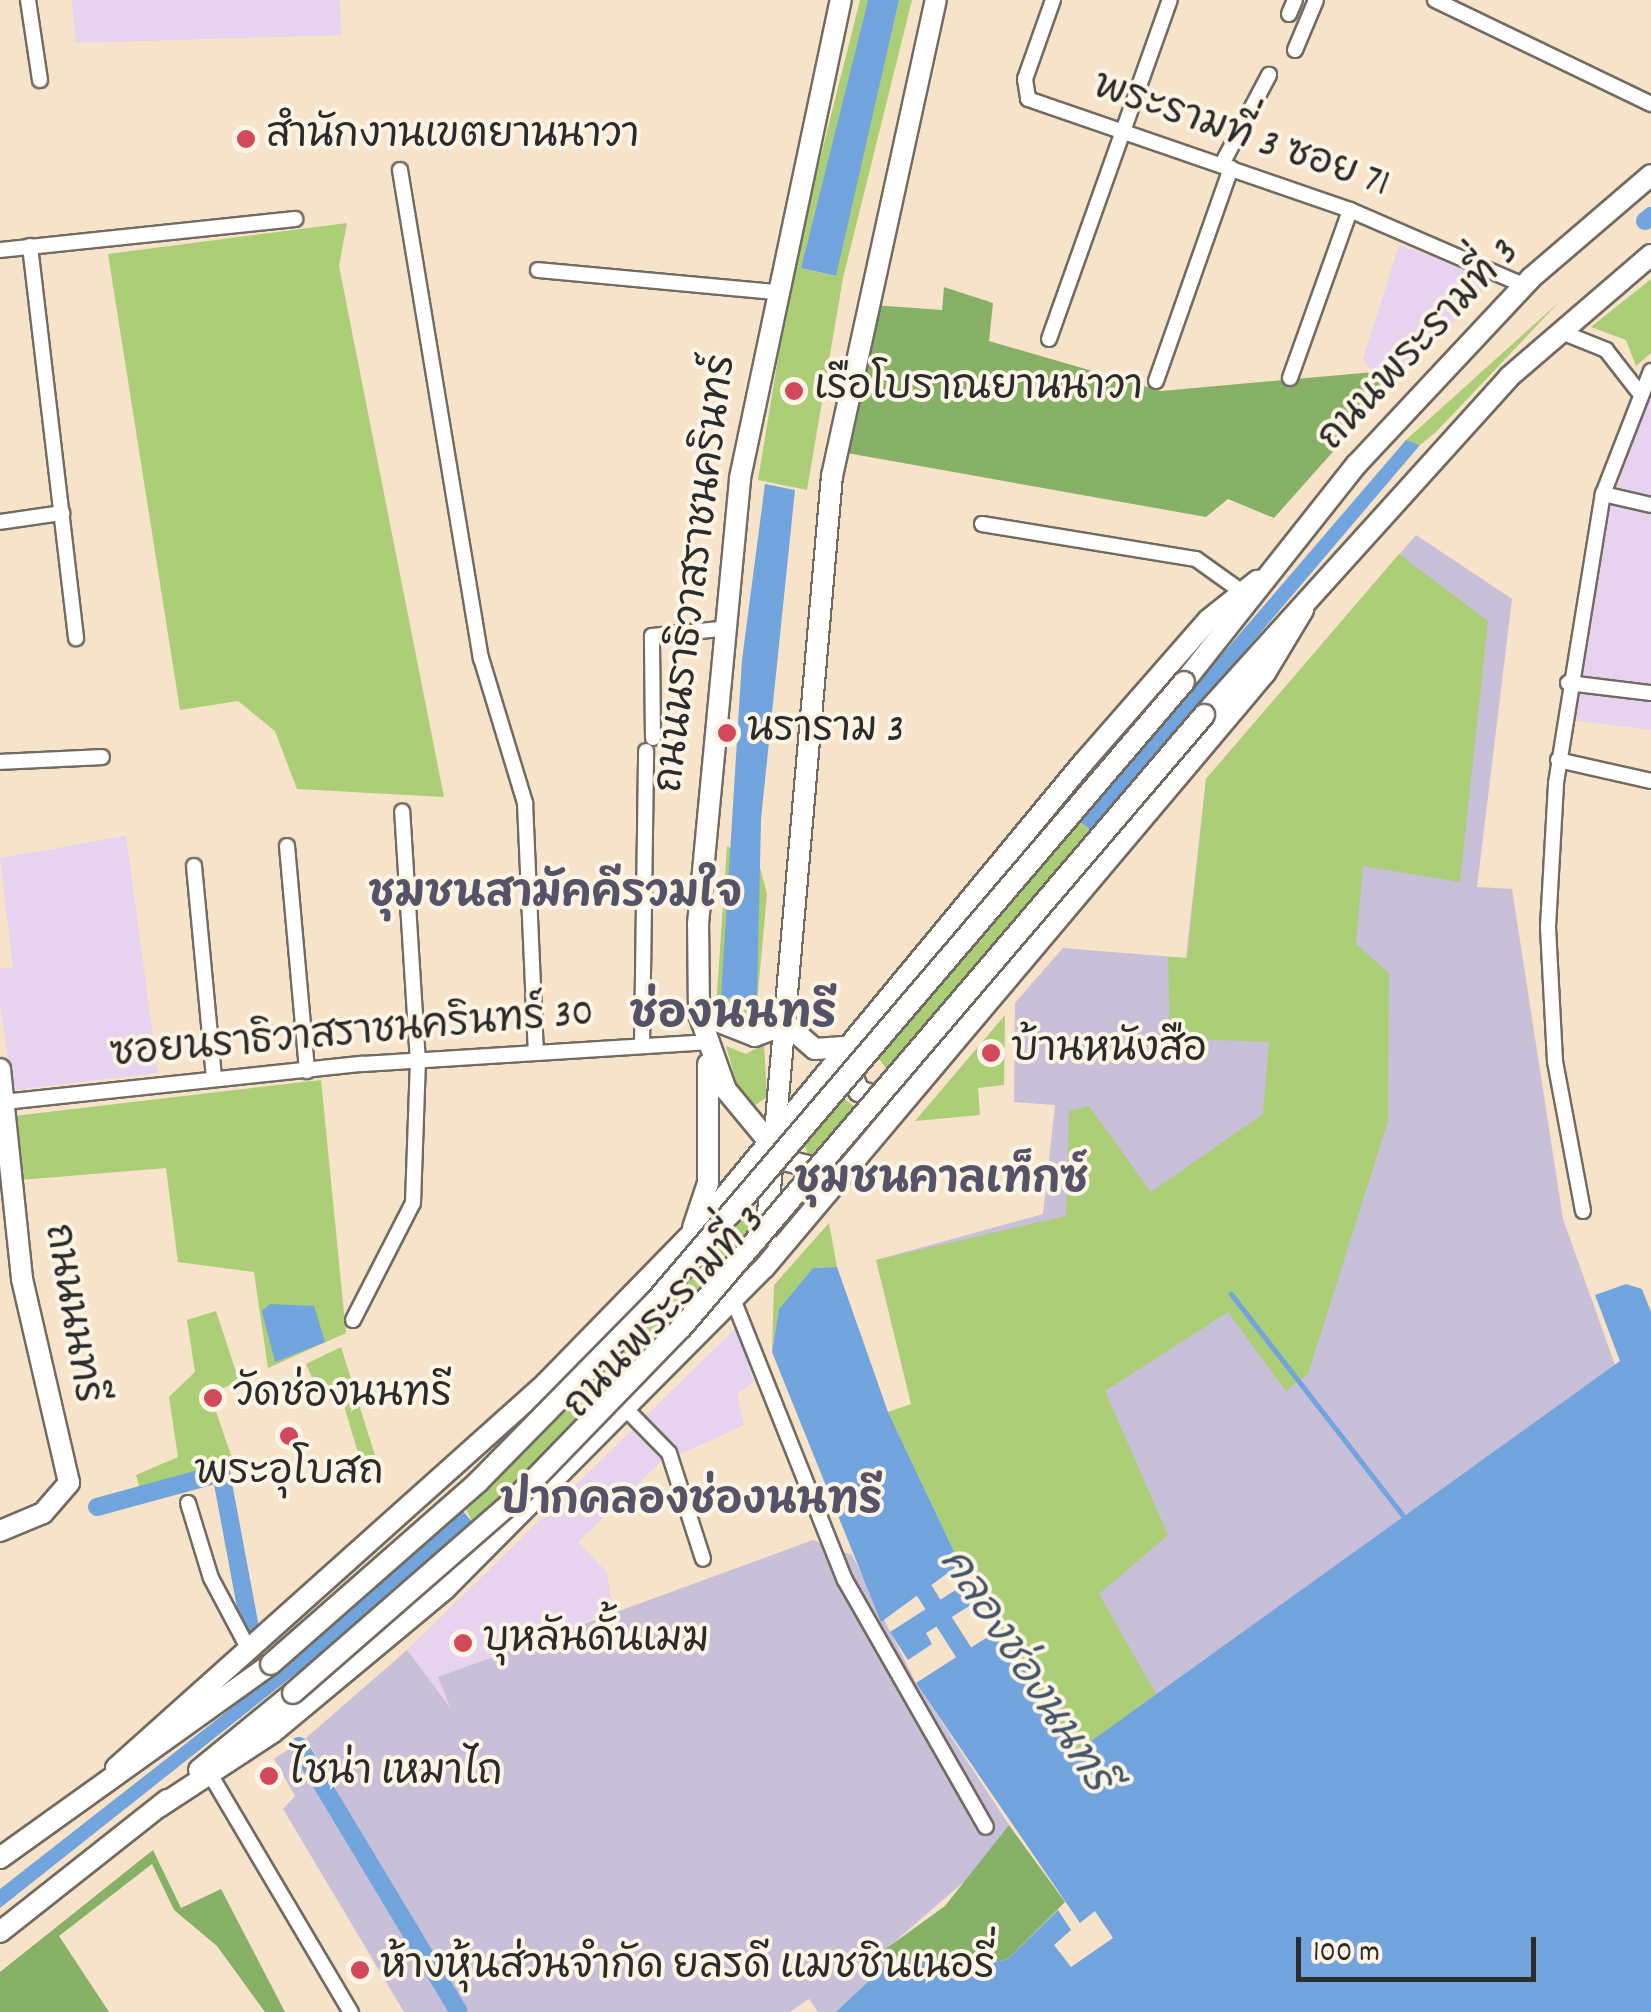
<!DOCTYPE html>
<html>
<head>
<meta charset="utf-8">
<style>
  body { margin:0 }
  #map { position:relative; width:1651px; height:2012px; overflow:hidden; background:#f6e3c9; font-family:Dekko,"Playpen Sans Thai",sans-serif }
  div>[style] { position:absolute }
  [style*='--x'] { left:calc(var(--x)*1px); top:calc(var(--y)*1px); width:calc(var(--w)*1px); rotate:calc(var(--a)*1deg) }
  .built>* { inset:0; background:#e7d2ef }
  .industrial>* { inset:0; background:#c8bfd8 }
  .green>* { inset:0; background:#abce77 }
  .forest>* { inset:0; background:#88b168 }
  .water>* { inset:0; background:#72a4dd }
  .stream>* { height:5px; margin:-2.5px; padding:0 2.5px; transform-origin:2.5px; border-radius:2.5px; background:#72a4dd }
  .canal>* { height:18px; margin:-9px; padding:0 9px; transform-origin:9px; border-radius:9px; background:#72a4dd }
  .roads { filter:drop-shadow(2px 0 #726b62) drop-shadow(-2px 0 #726b62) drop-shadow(0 2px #726b62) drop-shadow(0 -2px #726b62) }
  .street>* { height:14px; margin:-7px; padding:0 7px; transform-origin:7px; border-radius:7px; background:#fff }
  .secondary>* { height:20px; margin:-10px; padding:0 10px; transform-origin:10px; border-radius:10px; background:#fff }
  .primary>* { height:20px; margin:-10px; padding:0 10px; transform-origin:10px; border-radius:10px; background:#fff }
  .bridges { filter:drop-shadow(2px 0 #726b62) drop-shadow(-2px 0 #726b62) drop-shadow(0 2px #726b62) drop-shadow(0 -2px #726b62) }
  .primary-bridge>* { height:20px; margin:-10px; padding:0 10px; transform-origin:10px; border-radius:10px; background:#fff }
  .dots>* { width:28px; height:28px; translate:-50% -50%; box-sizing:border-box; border:5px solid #fcf5e5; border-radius:50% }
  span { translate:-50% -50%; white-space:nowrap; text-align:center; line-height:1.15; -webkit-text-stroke:8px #fcf5e5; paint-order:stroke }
  .street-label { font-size:40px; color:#2b2b2b }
  .poi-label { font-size:40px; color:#2b2b2b }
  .left { translate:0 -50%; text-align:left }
  .neighbourhood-label { font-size:42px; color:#565368; font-weight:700 }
  .water-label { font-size:42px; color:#445569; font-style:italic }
  .quarter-label { font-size:45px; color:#565368; font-weight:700 }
  .scale { position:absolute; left:1296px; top:1937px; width:240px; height:45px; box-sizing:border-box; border:5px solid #2b2b2b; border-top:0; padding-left:12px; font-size:30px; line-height:35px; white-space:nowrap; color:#2b2b2b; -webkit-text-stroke:8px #fcf5e5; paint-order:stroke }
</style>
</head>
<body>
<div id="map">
  <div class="built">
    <div style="clip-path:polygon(72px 0,340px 0,341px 35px,76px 43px)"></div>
    <div style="clip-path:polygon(1399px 245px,1495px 278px,1386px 392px,1363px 359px)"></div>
    <div style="clip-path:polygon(1651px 393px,1651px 730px,1571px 720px,1607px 515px)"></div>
    <div style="clip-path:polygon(126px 836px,158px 1073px,13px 1090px,0 1005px,0 969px,13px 967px,0 858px)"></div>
    <div style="clip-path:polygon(736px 1328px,754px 1382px,737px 1394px,744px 1425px,681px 1454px,674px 1449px,578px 1542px,607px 1573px,613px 1611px,439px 1677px,453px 1714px,407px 1650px)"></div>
  </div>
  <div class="industrial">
    <div style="clip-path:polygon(1416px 535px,1512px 599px,1477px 887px,1512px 889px,1563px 1219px,1615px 1365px,1076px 1753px,960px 1564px,876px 1260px,1043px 1214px,1055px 1105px,1014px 1102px,1015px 1003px,1063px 948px,1186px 958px,1206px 779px)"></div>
    <div style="clip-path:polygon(813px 1540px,852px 1555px,916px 1683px,1009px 1825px,982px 1866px,885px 1950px,894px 1957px,836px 2012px,818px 2012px,809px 1999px,790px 2012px,464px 2012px,306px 1738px,407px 1650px,451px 1709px,438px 1677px)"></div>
    <div style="clip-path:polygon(292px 1747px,378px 1885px,454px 2012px,404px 2012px,283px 1809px,295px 1796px,274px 1759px)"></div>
  </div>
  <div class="green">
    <div style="clip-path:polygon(860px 0,868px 0,801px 268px,835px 276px,899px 0,912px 0,843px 278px,807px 490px,758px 480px,793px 267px)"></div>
    <div style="clip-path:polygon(347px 223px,339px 266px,444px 797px,297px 789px,275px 731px,238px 701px,180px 710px,108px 254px)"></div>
    <div style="clip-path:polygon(1651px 279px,1651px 353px,1636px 366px,1626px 340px,1591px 327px)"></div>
    <div style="clip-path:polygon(1559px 302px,1437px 431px,1420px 445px,1406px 440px)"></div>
    <div style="clip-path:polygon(1399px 554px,1488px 621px,1460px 882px,1363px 866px,1356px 944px,1389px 973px,1388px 1121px,1308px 1374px,1286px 1391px,1228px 1312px,1105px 1391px,1168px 1535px,1099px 1594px,1156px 1694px,1076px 1753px,960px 1564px,888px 1412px,911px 1404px,876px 1260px,1066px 1216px,1069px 1111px,1089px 1106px,1151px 1192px,1263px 1114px,1269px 1042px,1170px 1038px,1168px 957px,1187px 958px,1206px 779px)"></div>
    <div style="clip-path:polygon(1075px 818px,1092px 831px,896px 1083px,873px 1050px)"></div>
    <div style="clip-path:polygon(727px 846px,759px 864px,767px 894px,755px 1024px,734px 1025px,716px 1007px)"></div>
    <div style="clip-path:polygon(1005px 1015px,1004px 1085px,978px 1088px,980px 1115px,915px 1121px)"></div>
    <div style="clip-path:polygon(764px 1044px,767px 1097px,754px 1106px,742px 1102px,726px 1046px,746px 1054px)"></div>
    <div style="clip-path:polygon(321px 1080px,346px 1333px,268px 1368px,254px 1272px,178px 1262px,166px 1168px,20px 1180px,14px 1116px)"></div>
    <div style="clip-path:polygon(836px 1092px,866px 1116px,815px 1180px,802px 1136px)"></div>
    <div style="clip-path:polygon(751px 1197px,750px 1251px,686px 1329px,662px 1299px)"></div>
    <div style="clip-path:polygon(829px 1223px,837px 1267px,813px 1268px,779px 1309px,772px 1352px,774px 1285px)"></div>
    <div style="clip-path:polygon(216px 1311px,239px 1381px,210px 1394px,234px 1464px,141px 1493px,136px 1475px,178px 1457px,169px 1397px,195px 1372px,187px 1320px)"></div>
    <div style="clip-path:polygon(655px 1313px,674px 1340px,484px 1526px,473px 1523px,462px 1501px)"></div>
    <div style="clip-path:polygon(341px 1347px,378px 1465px,363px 1470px,338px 1385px,319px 1393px,306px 1364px)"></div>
  </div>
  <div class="forest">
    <div style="clip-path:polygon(944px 287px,993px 303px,989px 341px,1161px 391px,1374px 372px,1386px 392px,1274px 518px,1228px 499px,1206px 517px,847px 453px,873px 305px,942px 310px)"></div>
    <div style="clip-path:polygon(1009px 1825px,1065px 1902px,1008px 1959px,961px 1970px,900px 1966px,884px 1950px,945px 1906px)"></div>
    <div style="clip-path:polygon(153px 1850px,181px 1908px,221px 1889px,285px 2012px,265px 2012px,217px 1946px,174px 1910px,152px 1864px,59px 1936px,109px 2012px,0 2012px,0 1972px)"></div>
  </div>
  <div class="water">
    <div style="clip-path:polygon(868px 0,899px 0,836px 276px,801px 268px)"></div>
    <div style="clip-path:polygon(1406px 440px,1420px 445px,1092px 831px,1079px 821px)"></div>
    <div style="clip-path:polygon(765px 484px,795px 490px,761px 819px,757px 999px,721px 998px,742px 660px)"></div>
    <div style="clip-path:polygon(837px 1267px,888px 1412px,960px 1564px,881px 1622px,772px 1352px,779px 1309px,813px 1268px)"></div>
    <div style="clip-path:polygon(1626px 1284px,1642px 1289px,1651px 1312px,1651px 2012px,836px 2012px,894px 1957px,961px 1970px,1008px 1959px,1058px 1910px,1071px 1930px,1054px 1945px,1071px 1967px,1113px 1938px,1095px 1911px,1080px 1923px,916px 1683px,1000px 1629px,1076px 1752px,1620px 1361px,1595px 1295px)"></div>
    <div style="clip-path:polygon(270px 1304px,314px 1306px,325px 1342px,275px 1362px,262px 1311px)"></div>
    <div style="clip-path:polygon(463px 1511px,473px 1523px,404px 1588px,0 1908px,0 1889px,280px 1670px)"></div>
    <div style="clip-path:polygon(968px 1582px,979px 1600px,926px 1633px,932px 1644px,908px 1660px,890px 1632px)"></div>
  </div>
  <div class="stream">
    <div style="--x:1231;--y:1294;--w:282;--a:52.2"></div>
  </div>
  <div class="canal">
    <div style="--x:1645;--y:221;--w:8;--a:-40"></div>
    <div style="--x:97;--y:1507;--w:129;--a:-15.3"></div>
    <div style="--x:221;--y:1473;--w:152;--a:79.4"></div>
    <div style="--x:911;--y:1570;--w:119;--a:57.4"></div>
    <div style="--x:299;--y:1746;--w:310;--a:59"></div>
  </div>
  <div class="roads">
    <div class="street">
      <div style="--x:28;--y:0;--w:81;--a:81.5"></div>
      <div style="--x:1053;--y:0;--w:84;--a:109.5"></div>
      <div style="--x:1025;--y:79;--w:20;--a:81"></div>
      <div style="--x:1028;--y:99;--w:341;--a:19"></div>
      <div style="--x:1350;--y:210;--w:189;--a:23.4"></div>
      <div style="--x:1435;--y:0;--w:240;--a:25.7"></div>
      <div style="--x:1289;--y:14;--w:15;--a:-67"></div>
      <div style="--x:1295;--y:50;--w:54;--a:-67.2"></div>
      <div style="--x:1222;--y:164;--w:101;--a:-62.2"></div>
      <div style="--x:400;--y:170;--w:495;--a:80.6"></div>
      <div style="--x:481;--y:658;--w:152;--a:73.1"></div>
      <div style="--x:525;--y:803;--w:250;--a:87.5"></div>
      <div style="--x:30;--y:246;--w:395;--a:83.3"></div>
      <div style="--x:0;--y:250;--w:297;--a:-6"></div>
      <div style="--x:538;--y:270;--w:236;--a:5.3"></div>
      <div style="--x:1559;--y:331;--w:51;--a:22"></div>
      <div style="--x:1606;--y:350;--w:52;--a:52"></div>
      <div style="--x:1049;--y:339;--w:360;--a:-70.4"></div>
      <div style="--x:1290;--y:378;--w:178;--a:-70.3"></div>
      <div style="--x:1156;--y:381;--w:226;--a:-70.6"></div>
      <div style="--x:1603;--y:494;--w:49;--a:12.9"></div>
      <div style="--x:0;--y:522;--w:63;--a:-8.3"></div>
      <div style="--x:982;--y:524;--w:217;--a:9.3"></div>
      <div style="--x:1196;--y:559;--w:52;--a:35.5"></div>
      <div style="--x:1568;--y:683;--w:84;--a:6.9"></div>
      <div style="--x:653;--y:738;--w:102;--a:-90.6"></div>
      <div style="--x:652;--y:636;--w:68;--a:-5.9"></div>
      <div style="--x:1558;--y:760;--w:95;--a:12.7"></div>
      <div style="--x:0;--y:762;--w:102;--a:-2.8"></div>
      <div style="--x:287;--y:846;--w:226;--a:84.9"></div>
      <div style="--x:194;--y:866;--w:213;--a:84.6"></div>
      <div style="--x:642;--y:1046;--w:295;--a:-89.2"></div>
      <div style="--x:4;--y:1102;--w:360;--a:-6.1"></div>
      <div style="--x:362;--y:1064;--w:346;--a:-3.6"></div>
      <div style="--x:1583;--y:1211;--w:153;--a:-100.6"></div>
      <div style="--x:1555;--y:1061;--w:134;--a:-93"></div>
      <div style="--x:1548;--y:927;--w:144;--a:-86.8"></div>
      <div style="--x:1556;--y:783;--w:293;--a:-80.8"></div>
      <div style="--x:1603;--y:494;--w:132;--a:-68.7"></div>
      <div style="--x:733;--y:1299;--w:302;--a:68.3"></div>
      <div style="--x:845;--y:1580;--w:284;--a:60.3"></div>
      <div style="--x:353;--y:1320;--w:131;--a:-62.9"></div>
      <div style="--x:413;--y:1203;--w:140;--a:-88"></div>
      <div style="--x:418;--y:1063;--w:252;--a:-93.6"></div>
      <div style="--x:627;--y:1410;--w:60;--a:45.7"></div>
      <div style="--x:669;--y:1453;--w:111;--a:72.2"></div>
      <div style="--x:188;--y:1503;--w:78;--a:73"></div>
      <div style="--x:211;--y:1578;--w:79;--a:62.1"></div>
      <div style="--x:210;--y:1774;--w:277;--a:59.4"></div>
    </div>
    <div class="secondary">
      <div style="--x:0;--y:1069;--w:211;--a:84"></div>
      <div style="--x:22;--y:1279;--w:209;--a:77"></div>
      <div style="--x:69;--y:1483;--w:40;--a:131"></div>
      <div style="--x:43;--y:1513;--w:47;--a:157.3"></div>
    </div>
    <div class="primary">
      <div style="--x:1184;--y:682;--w:278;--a:-51.6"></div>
      <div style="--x:1357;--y:464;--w:255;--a:-46.9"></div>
      <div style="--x:1531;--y:278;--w:158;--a:-40.6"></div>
      <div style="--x:1204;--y:715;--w:455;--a:-47.9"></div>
      <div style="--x:1509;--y:377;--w:187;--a:-40.7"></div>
      <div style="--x:699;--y:1014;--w:60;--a:21.4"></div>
      <div style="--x:755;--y:1036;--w:33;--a:-21"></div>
      <div style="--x:786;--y:1024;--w:38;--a:41"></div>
      <div style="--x:815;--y:1049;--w:28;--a:-4"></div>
      <div style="--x:846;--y:1062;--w:32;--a:66"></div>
      <div style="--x:859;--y:1091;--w:32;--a:18"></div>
      <div style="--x:828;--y:1171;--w:45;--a:-166"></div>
      <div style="--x:784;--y:1160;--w:91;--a:-129.6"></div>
      <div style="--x:726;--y:1090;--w:81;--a:-109.6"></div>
      <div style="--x:699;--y:1014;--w:90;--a:-90.6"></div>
      <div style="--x:698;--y:924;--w:448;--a:-84.6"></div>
      <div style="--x:740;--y:478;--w:489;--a:-78.1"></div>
      <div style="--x:693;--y:1228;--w:47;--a:-71.6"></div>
      <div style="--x:708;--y:1183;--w:119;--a:-90"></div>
      <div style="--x:766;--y:1236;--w:763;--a:-85.04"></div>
      <div style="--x:832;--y:476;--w:487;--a:-77.7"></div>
      <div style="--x:639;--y:1301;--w:29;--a:22"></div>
      <div style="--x:666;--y:1312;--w:35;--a:65"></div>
      <div style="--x:116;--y:1768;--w:576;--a:-41.83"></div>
      <div style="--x:545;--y:1384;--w:231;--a:-45.7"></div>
      <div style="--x:706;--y:1219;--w:592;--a:-50.42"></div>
      <div style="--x:1083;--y:763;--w:190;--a:-48.8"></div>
      <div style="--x:1208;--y:620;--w:63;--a:-38.5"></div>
      <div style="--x:199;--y:1770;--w:122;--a:-39.3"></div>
      <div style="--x:159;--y:1807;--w:136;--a:-33.3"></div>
      <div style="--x:273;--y:1732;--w:224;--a:-39.7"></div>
      <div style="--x:445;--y:1589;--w:453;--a:-45.2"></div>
      <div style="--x:764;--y:1268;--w:778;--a:-49.9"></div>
      <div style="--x:1265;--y:673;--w:74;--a:-58.9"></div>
      <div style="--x:0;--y:1858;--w:333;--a:-35.6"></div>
      <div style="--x:0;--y:1932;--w:213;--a:-38.3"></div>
    </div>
  </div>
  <div class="bridges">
    <div class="primary-bridge">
      <div style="--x:271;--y:1664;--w:276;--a:-41.3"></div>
      <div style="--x:478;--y:1482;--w:252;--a:-45.5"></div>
      <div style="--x:655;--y:1302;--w:815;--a:-49.53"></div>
      <div style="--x:293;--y:1693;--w:295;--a:-41.1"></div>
      <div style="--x:515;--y:1499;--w:238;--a:-45.9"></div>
      <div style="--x:681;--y:1328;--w:806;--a:-49.53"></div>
    </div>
  </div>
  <div class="dots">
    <div style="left:246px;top:139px;background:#d1495b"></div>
    <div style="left:794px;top:391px;background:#d1495b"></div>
    <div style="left:727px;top:733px;background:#d1495b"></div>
    <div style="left:991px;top:1053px;background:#d1495b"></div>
    <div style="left:213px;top:1398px;background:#d1495b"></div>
    <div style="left:289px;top:1436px;background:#d1495b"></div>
    <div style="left:463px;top:1643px;background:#d1495b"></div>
    <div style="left:269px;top:1776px;background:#d1495b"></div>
    <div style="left:360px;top:1970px;background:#d1495b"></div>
  </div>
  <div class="street-label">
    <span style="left:1240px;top:138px;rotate:19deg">พระรามที่ 3 ซอย 71</span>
    <span style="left:1421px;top:347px;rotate:-47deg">ถนนพระรามที่ 3</span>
    <span style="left:699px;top:574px;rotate:-83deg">ถนนนราธิวาสราชนครินทร์</span>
    <span style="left:352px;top:1037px;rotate:-5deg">ซอยนราธิวาสราชนครินทร์ 30</span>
    <span style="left:69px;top:1314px;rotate:80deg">ถนนนนทรี</span>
    <span style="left:667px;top:1315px;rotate:-47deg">ถนนพระรามที่ 3</span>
  </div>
  <div class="poi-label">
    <span class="left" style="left:266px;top:139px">สำนักงานเขตยานนาวา</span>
    <span class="left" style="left:814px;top:391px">เรือโบราณยานนาวา</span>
    <span class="left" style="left:747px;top:733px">นราราม 3</span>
    <span class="left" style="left:1011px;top:1053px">บ้านหนังสือ</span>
    <span class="left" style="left:233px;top:1398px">วัดช่องนนทรี</span>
    <span style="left:289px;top:1476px">พระอุโบสถ</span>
    <span class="left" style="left:483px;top:1643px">บุหลันดั้นเมฆ</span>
    <span class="left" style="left:289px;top:1776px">ไชน่า เหมาไถ</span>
    <span class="left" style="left:380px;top:1970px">ห้างหุ้นส่วนจำกัด ยลรดี แมชชินเนอรี่</span>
  </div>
  <div class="neighbourhood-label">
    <span style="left:555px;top:897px">ชุมชนสามัคคีรวมใจ</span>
    <span style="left:941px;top:1183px">ชุมชนคาลเท็กซ์</span>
    <span style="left:691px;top:1504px">ปากคลองช่องนนทรี</span>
  </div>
  <div class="water-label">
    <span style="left:1023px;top:1672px;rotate:57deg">คลองช่องนนทรี</span>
  </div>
  <div class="quarter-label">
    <span style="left:733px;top:1018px">ช่องนนทรี</span>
  </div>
  <div class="scale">100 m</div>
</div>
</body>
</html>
